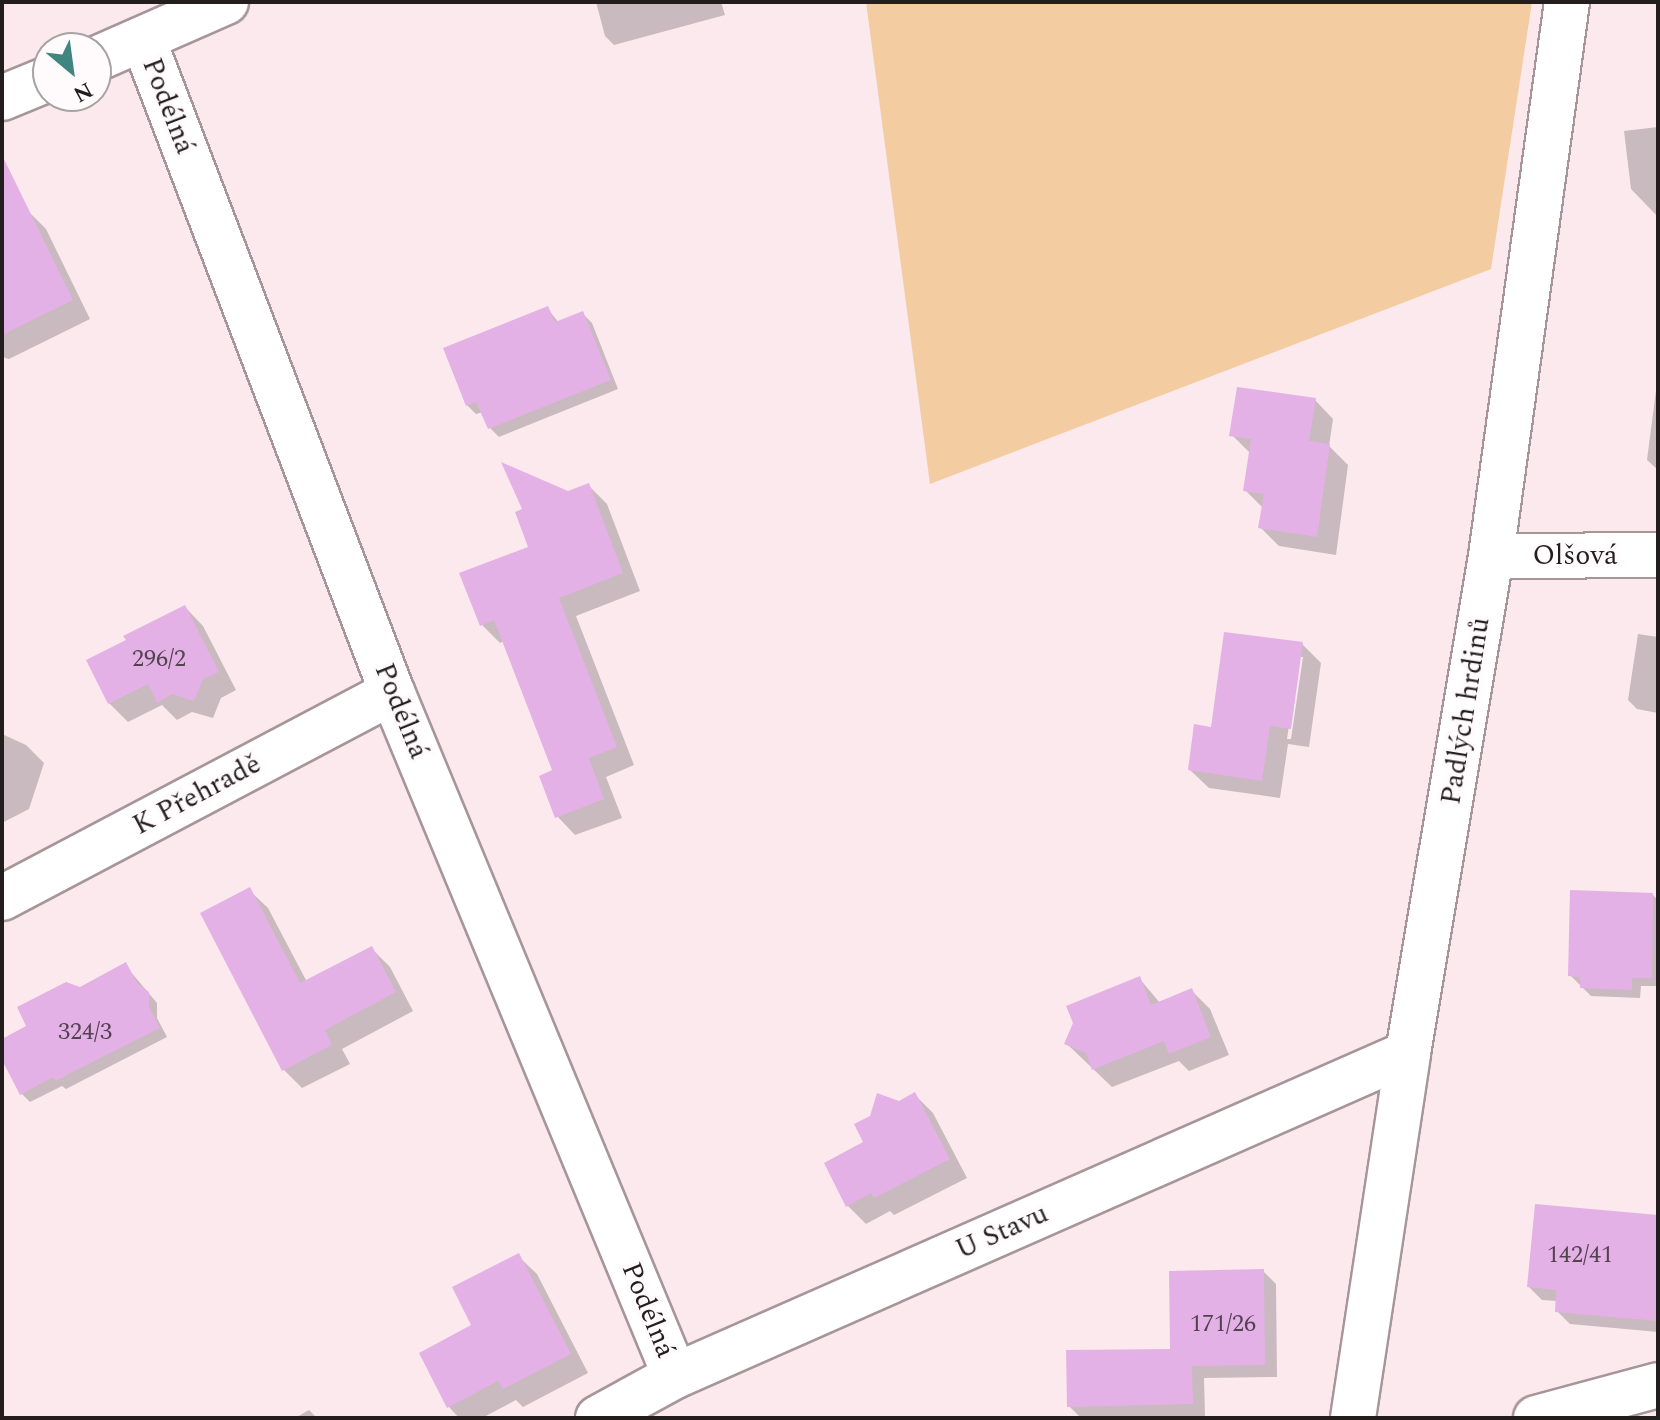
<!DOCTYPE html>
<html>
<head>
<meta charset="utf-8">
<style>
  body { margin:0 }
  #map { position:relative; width:1660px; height:1420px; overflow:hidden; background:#fbe9ee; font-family:Spectral,serif }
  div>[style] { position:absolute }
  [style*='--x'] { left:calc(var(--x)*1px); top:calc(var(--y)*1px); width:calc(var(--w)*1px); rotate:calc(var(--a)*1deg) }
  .green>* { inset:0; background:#f4cca2 }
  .shadow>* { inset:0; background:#0003 }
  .building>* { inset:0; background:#e4b1e6 }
  .roads { filter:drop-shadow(2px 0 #a6959a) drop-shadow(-2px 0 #a6959a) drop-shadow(0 2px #a6959a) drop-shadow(0 -2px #a6959a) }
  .minor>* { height:44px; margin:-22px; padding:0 22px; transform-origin:22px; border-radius:22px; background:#fff }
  span { translate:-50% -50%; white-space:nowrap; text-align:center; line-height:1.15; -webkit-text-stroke:7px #fffbfc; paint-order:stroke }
  .number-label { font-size:24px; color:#534250 }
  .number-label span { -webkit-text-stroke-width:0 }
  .street-label { font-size:28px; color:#231d1e }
  .frame { position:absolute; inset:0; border:4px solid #231d1e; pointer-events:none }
  .north { position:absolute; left:32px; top:32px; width:80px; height:80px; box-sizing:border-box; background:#fffbfc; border:2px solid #a7a2a3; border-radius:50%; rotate:151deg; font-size:22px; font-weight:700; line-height:32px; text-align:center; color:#231d1e }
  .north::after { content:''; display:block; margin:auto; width:28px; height:36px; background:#3f8680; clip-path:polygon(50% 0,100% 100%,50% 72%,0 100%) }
</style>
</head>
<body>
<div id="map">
  <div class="green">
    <div style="clip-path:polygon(866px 2px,1532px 2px,1491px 269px,930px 484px)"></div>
  </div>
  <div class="shadow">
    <div style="clip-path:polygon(596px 2px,721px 2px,725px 15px,614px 45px,605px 36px)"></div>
    <div style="clip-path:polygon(1658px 127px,1658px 217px,1631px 189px,1624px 131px)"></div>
    <div style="clip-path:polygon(27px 210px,46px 229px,90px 319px,9px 359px,2px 357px,2px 223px)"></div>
    <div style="clip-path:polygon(548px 309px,559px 323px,583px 314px,592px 323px,618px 389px,499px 437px,490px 428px,483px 412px,476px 414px,467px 405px)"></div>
    <div style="clip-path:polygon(1658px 375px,1658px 470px,1647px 460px)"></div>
    <div style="clip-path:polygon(1315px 400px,1333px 419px,1329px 446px,1348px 465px,1336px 555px,1279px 546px,1260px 527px,1263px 508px,1245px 490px,1251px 454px,1232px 435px)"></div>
    <div style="clip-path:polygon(588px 485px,607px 504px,640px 591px,576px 616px,634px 765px,606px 777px,622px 818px,575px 835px,557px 816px,554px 771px,504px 641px,500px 643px,481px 624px,568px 493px)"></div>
    <div style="clip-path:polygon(185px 607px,203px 626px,236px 690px,221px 698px,213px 718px,192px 712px,177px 720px,162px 705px,128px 722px,109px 703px,129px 641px)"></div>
    <div style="clip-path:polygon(1638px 634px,1658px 637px,1658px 713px,1637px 709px,1628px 700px)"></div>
    <div style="clip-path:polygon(evenodd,1302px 644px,1321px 663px,1309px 747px,1288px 744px,1280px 798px,1209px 788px,1190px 770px,1213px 729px,1302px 644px,1299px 657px,1303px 657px,1291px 739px,1287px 739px,1299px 657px)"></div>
    <div style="clip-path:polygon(2px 734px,26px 745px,44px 763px,29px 809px,2px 823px)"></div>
    <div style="clip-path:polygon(249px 890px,268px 908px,307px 982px,371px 948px,390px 967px,413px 1011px,342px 1049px,350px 1064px,302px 1088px,284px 1070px)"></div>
    <div style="clip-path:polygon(1653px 895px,1658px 900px,1658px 986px,1641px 986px,1640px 998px,1591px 996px,1570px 975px)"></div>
    <div style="clip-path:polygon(125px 965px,157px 1003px,157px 1018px,167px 1037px,66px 1089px,62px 1086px,30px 1102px,21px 1093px,2px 1056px,2px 1041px,29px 1027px,81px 989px)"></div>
    <div style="clip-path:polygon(1139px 978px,1160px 1003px,1191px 990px,1210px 1009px,1229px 1055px,1189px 1071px,1179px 1061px,1112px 1087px,1067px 1044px)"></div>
    <div style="clip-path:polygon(915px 1095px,933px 1113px,967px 1178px,894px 1215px,890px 1211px,866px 1224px,848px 1206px,866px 1143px,899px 1103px)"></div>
    <div style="clip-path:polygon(1658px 1217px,1658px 1332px,1570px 1324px,1557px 1311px,1558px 1301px,1542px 1300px,1529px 1287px)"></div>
    <div style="clip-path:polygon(518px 1256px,537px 1274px,588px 1373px,523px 1407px,516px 1400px,482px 1418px,459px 1418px,449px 1407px,422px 1354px,473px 1326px)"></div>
    <div style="clip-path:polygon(1263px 1271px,1276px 1284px,1277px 1377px,1204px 1378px,1205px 1416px,1081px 1418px,1069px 1406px,1172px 1351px)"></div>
    <div style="clip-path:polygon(309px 1410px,317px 1418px,295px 1418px)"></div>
  </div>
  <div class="building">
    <div style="clip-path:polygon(2px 155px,73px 300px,2px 335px)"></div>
    <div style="clip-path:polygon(548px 306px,555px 322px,583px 311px,611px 380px,488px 429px,476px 402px,466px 406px,443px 348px)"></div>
    <div style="clip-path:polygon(1237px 387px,1316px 398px,1309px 441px,1330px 444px,1317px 537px,1258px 528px,1264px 494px,1243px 491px,1251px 439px,1229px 436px)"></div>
    <div style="clip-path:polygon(501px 462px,568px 491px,589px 483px,623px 573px,559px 598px,617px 747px,589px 758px,604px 799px,555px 818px,539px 776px,552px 770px,494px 620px,480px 626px,459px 573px,528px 547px,515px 512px,522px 509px)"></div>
    <div style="clip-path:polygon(185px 605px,219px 672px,203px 679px,194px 701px,172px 694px,157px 703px,148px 684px,108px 704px,86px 660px,126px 640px,123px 636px)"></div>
    <div style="clip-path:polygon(1224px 632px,1303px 642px,1291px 729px,1270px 726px,1262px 781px,1188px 770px,1194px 724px,1211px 727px)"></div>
    <div style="clip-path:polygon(250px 887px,300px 983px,372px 946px,396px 992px,325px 1030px,332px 1045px,282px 1071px,200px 913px)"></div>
    <div style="clip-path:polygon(1570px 890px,1653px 893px,1652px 978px,1632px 978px,1632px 990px,1580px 988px,1580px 977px,1568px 976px)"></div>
    <div style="clip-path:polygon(126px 962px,137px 983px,149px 992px,149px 1007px,160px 1028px,55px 1081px,53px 1077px,20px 1095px,2px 1060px,2px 1039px,26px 1026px,17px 1007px,66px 982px,80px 987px)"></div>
    <div style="clip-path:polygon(1140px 976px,1151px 1005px,1192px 988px,1211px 1037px,1169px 1054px,1164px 1041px,1092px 1070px,1086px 1053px,1064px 1044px,1073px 1023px,1066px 1006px)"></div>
    <div style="clip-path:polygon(915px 1092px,950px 1159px,874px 1198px,871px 1193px,846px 1207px,824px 1163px,863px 1142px,854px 1124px,870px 1116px,877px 1093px,899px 1101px)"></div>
    <div style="clip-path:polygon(1535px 1204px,1658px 1215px,1658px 1321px,1555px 1312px,1556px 1290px,1527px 1287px)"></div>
    <div style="clip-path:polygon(519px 1253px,571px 1354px,503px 1389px,498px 1381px,447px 1408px,419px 1353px,471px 1325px,452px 1287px)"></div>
    <div style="clip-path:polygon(1264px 1269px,1265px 1365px,1192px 1366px,1193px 1404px,1067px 1407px,1066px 1350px,1170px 1349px,1169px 1271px)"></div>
  </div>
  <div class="roads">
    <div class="minor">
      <div style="--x:143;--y:39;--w:699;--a:69.13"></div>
      <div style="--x:392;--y:692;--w:740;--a:67.52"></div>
      <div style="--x:96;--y:59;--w:142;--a:-23.7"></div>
      <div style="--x:2;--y:98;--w:50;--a:-22.4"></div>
      <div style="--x:1491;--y:556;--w:167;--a:-0.3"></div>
      <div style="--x:2;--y:898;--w:441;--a:-27.8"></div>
      <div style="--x:598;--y:1418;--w:88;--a:-28.6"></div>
      <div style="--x:675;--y:1376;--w:801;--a:-23.78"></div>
      <div style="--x:1353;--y:1418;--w:369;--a:-81.4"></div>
      <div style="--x:1408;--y:1053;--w:504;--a:-80.52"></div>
      <div style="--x:1491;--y:556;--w:559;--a:-82.19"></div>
      <div style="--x:1536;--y:1418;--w:126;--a:-15.1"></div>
    </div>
  </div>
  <div class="number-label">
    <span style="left:159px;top:660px">296/2</span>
    <span style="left:85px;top:1033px">324/3</span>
    <span style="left:1580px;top:1256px">142/41</span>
    <span style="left:1223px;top:1325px">171/26</span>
  </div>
  <div class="street-label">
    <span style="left:168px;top:106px;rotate:69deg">Podélná</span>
    <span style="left:1575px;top:556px">Olšová</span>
    <span style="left:401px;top:711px;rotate:68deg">Podélná</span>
    <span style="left:1466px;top:711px;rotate:-81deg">Padlých hrdinů</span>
    <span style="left:197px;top:795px;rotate:-28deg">K Přehradě</span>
    <span style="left:1002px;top:1232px;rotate:-24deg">U Stavu</span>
    <span style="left:648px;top:1310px;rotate:68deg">Podélná</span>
  </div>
  <div class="frame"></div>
  <div class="north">N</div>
</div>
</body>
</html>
